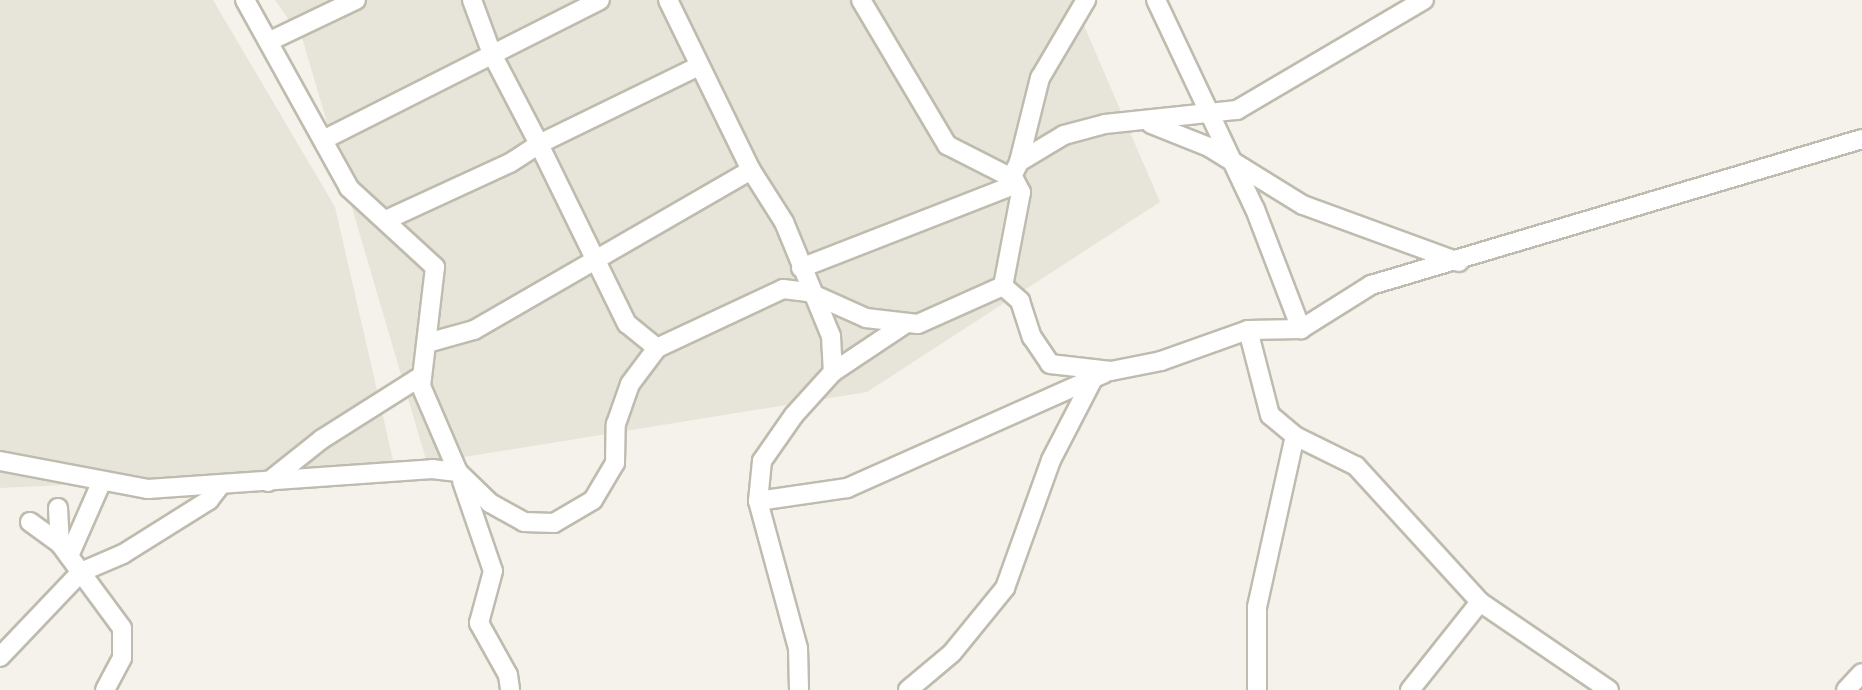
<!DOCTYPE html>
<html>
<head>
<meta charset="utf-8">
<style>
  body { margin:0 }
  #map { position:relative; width:1862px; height:690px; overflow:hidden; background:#f4f2eb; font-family:"DejaVu Sans",sans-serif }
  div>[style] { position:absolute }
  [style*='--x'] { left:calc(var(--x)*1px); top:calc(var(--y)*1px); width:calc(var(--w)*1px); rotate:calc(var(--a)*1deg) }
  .residential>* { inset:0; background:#e7e4d9 }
  .roads { filter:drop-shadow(2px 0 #bfbbae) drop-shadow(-2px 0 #bfbbae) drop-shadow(0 2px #bfbbae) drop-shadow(0 -2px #bfbbae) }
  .minor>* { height:18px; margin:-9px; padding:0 9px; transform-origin:9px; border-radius:9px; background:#fff }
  span { translate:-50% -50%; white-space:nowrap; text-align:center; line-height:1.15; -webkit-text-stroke:8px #fff; paint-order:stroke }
</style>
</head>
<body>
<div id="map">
  <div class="residential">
    <div style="clip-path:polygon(0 0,213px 0,335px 207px,395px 469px,0 488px)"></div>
    <div style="clip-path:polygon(275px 0,1073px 0,1160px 202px,867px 392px,427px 463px,303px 41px)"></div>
  </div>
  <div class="roads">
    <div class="minor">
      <div style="--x:245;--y:0;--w:215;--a:61"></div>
      <div style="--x:349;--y:188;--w:117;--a:42.6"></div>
      <div style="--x:435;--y:267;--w:120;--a:96.7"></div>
      <div style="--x:421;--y:386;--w:94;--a:66.7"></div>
      <div style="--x:668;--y:0;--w:189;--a:64"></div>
      <div style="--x:751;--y:170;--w:62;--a:57.6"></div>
      <div style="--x:784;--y:222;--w:123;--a:67.6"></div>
      <div style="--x:831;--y:336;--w:36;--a:87"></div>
      <div style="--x:833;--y:372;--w:58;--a:132.2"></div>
      <div style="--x:794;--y:415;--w:56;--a:124.8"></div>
      <div style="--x:762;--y:461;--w:40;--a:95.7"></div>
      <div style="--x:758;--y:501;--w:152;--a:74.8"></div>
      <div style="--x:798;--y:648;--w:42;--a:88.6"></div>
      <div style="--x:861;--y:0;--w:169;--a:59.3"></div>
      <div style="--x:947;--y:145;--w:75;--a:26.9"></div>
      <div style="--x:1014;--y:179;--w:15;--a:62"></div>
      <div style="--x:1021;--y:192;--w:96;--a:100.8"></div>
      <div style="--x:1156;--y:0;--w:231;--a:64.7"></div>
      <div style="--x:1255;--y:209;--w:129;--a:69"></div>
      <div style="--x:272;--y:40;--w:93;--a:-25.5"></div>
      <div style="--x:1151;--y:124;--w:62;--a:21.6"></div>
      <div style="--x:1209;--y:147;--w:110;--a:31.7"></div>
      <div style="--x:1303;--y:205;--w:166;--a:20.1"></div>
      <div style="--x:323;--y:140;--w:310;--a:-26.8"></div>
      <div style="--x:1019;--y:162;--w:52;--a:-31"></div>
      <div style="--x:1064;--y:135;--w:42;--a:-15"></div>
      <div style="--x:1105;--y:124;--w:133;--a:-6.1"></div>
      <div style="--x:1237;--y:110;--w:217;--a:-30.5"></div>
      <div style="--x:386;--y:220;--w:136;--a:-24.7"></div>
      <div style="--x:510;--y:163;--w:35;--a:-33"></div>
      <div style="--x:539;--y:144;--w:102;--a:-117.6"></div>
      <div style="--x:492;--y:54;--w:58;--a:-110.3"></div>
      <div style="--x:801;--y:268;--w:220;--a:-21.3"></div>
      <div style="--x:1006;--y:188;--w:29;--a:-63"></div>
      <div style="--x:1019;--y:162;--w:87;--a:-76"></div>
      <div style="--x:1040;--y:78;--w:91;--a:-59.5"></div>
      <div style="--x:1248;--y:330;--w:88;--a:75.5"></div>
      <div style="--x:1270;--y:415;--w:33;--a:40"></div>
      <div style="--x:1295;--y:436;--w:68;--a:26.2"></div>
      <div style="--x:1356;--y:466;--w:184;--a:47.6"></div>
      <div style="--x:1480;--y:602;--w:156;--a:34.3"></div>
      <div style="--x:427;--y:343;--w:49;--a:-15.5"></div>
      <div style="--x:474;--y:330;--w:320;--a:-30"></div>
      <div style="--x:657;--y:348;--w:38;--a:-141"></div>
      <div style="--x:627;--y:324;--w:200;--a:-116.1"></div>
      <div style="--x:539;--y:144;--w:178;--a:-26"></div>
      <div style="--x:833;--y:372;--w:87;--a:-33.7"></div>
      <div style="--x:0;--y:461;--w:151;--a:10.7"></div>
      <div style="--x:148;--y:489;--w:285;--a:-4"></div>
      <div style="--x:432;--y:469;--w:26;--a:7"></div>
      <div style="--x:458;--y:472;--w:45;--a:44.1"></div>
      <div style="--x:490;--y:503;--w:39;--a:29"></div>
      <div style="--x:524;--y:522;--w:30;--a:2"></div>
      <div style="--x:554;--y:523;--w:45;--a:-30.5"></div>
      <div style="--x:593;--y:500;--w:43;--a:-59.3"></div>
      <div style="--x:615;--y:463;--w:39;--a:-89"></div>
      <div style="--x:616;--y:424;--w:42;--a:-70.7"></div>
      <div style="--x:630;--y:384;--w:45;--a:-53.1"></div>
      <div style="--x:657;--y:348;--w:139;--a:-25.1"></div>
      <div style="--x:783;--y:289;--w:25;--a:7"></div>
      <div style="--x:808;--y:292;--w:64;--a:24.1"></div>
      <div style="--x:866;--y:318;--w:52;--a:6.6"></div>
      <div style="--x:918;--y:324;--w:93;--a:-24.1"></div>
      <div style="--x:1003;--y:286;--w:23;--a:41"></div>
      <div style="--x:1020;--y:301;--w:38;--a:72"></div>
      <div style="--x:1032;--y:337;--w:32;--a:56"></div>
      <div style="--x:1050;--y:364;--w:61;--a:6.5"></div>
      <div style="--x:1111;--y:371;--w:51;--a:-11.3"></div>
      <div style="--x:1161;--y:361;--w:92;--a:-19.6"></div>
      <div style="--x:1248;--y:330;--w:53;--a:-1.1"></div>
      <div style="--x:1301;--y:329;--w:83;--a:-32.2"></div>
      <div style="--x:1371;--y:285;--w:512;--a:-16.56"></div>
      <div style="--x:462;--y:481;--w:95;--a:71"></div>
      <div style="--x:493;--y:571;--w:54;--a:105.1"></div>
      <div style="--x:479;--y:623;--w:60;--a:60.9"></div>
      <div style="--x:508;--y:675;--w:15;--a:82"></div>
      <div style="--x:268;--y:482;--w:69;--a:-38.5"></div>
      <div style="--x:322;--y:439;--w:116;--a:-32.3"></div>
      <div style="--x:758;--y:501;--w:90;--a:-8.3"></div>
      <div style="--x:847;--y:488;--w:282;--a:-24"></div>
      <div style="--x:58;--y:508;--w:36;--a:87"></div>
      <div style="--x:30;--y:522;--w:37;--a:36"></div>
      <div style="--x:60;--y:544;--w:104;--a:53.6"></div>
      <div style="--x:122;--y:628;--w:30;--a:90"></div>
      <div style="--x:122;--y:658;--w:36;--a:118"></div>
      <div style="--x:69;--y:556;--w:82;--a:-66.3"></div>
      <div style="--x:0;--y:657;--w:117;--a:-46.4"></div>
      <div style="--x:81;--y:572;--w:46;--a:-23.2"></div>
      <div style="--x:123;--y:554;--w:102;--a:-32.1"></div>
      <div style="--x:209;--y:500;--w:18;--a:-52"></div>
      <div style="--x:908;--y:690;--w:57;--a:-40.1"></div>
      <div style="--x:952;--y:653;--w:84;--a:-50.8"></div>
      <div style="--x:1005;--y:588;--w:136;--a:-70.2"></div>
      <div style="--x:1051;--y:460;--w:93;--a:-62.6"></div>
      <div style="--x:1257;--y:690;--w:83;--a:-90"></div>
      <div style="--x:1257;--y:607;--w:175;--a:-77.5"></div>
      <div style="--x:1410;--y:690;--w:112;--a:-51.5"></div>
      <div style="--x:1846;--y:690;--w:23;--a:-47"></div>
    </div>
  </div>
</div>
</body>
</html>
